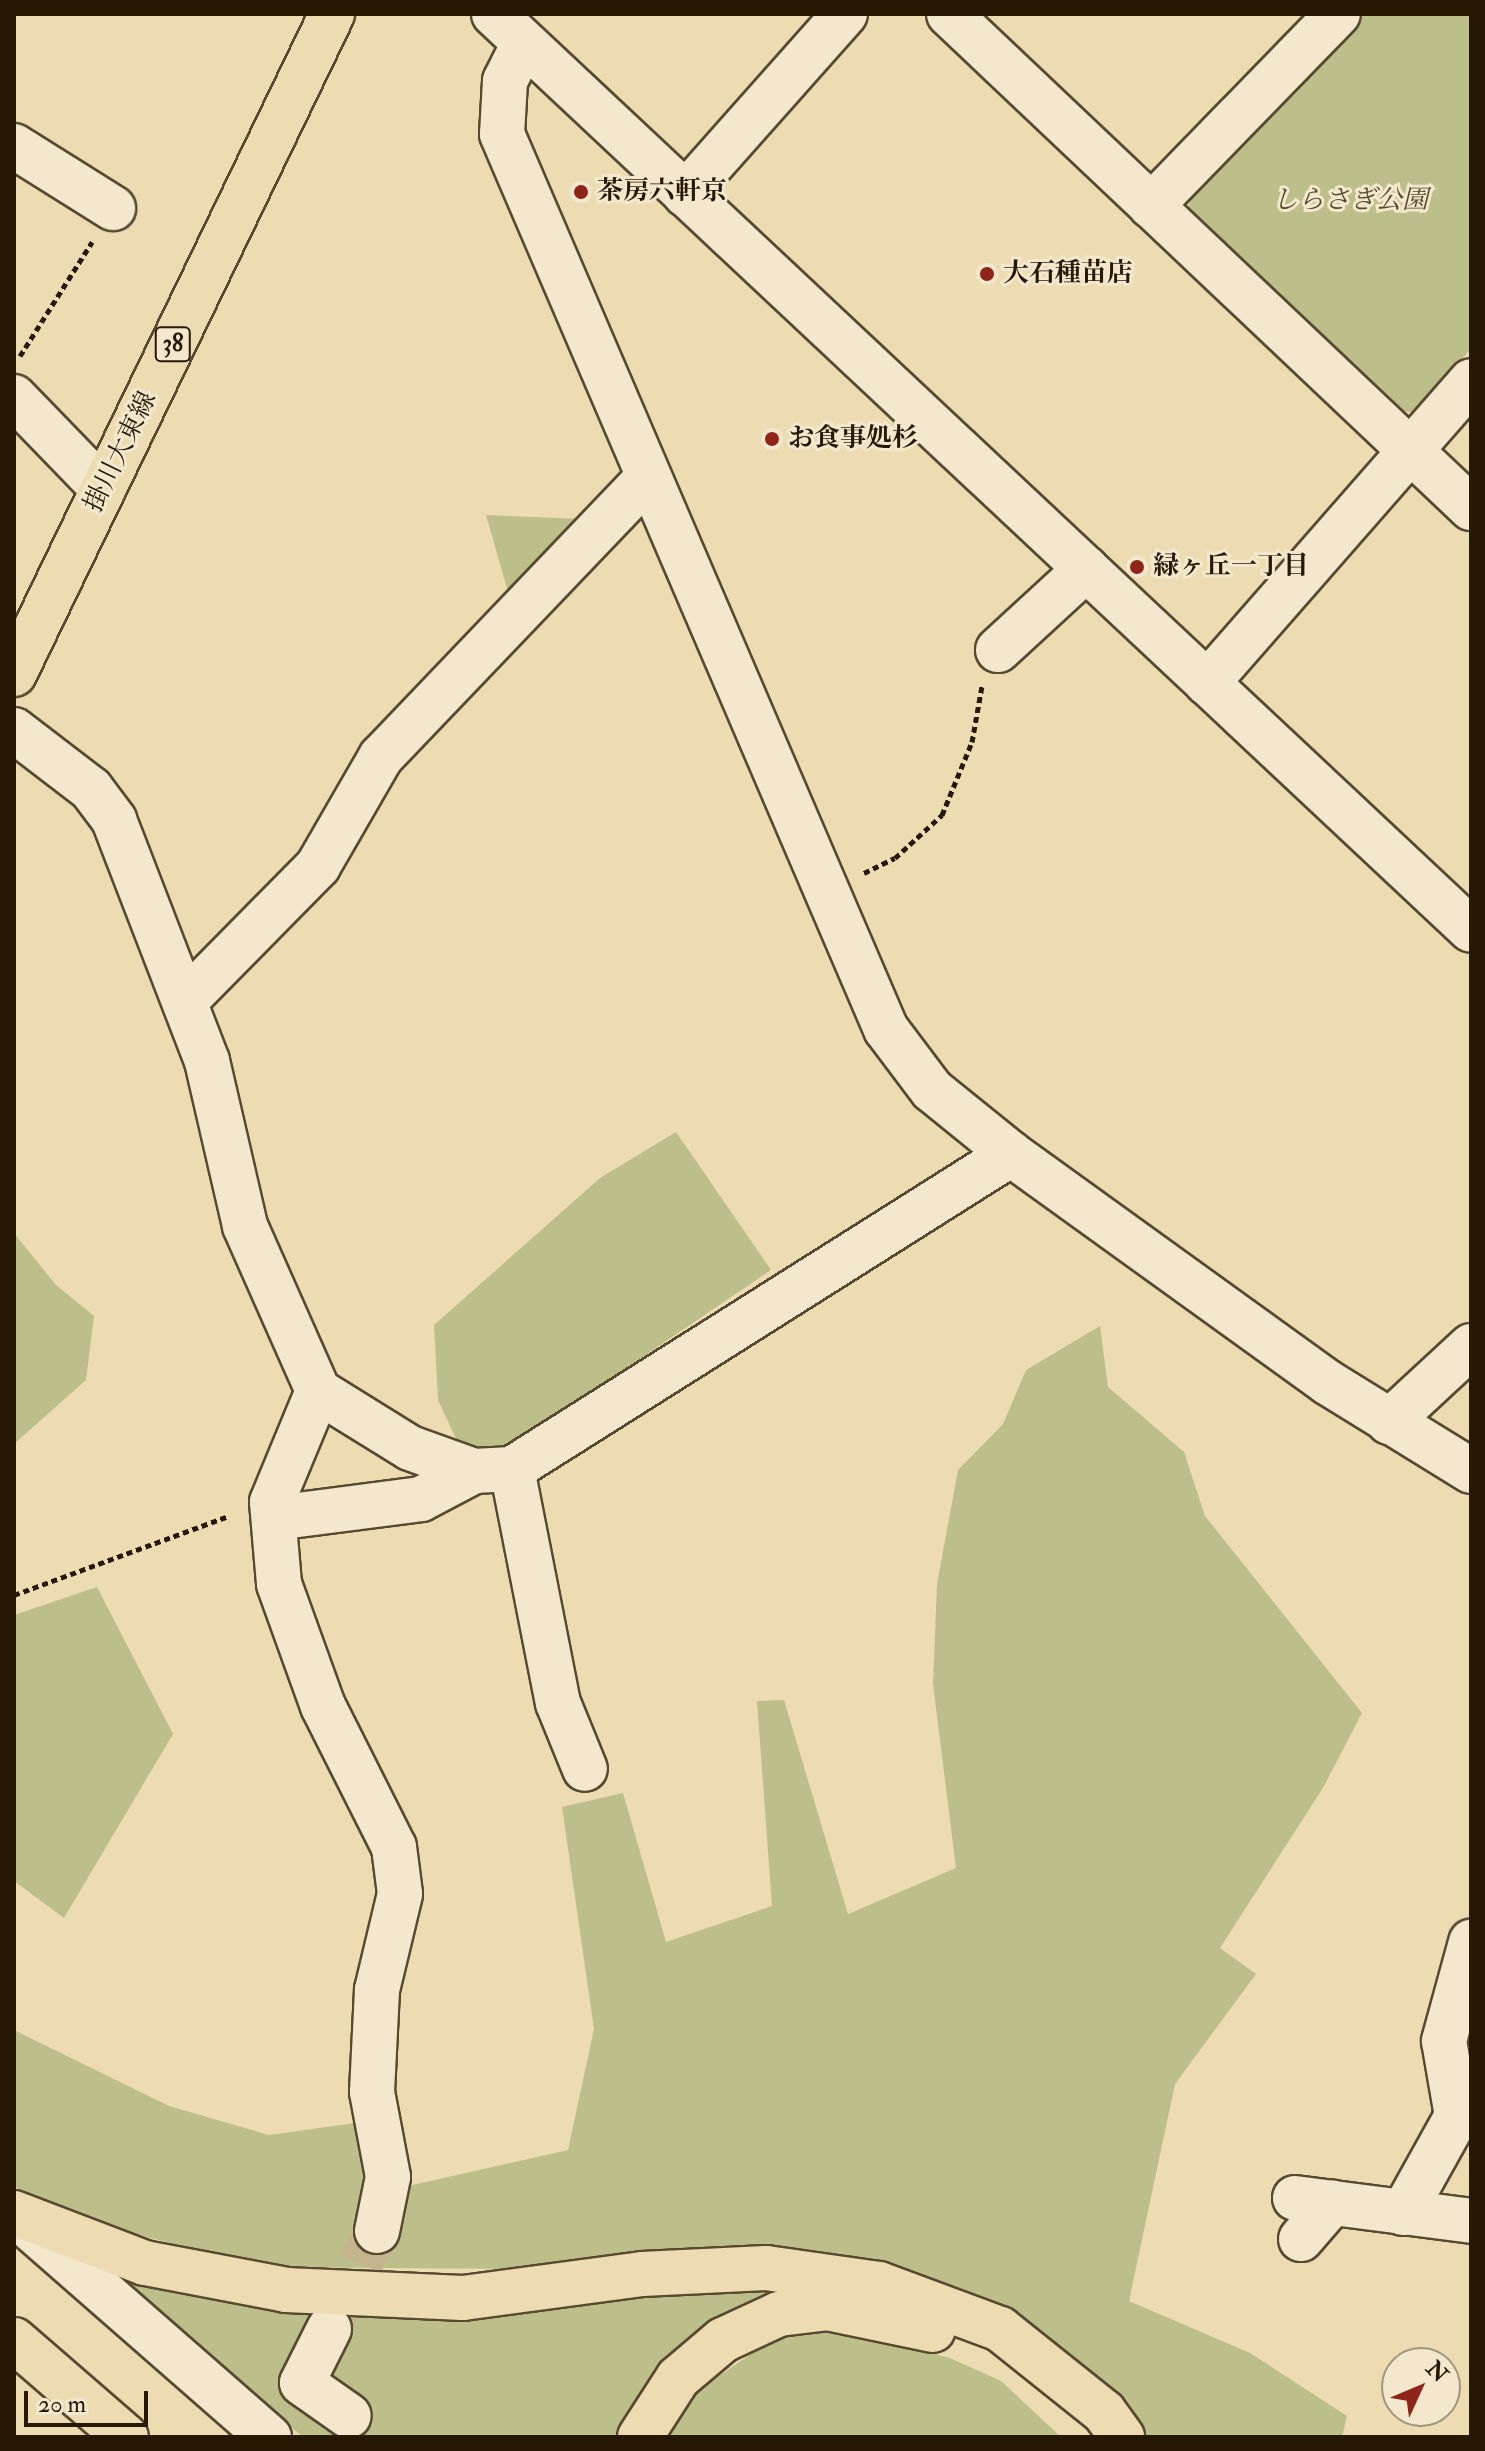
<!DOCTYPE html>
<html>
<head>
<meta charset="utf-8">
<style>
  body { margin:0 }
  #map { position:relative; width:1485px; height:2451px; overflow:hidden; background:#eddcb2; font-family:"IM FELL Double Pica","Noto Serif JP",serif }
  div>[style] { position:absolute }
  [style*='--x'] { left:calc(var(--x)*1px); top:calc(var(--y)*1px); width:calc(var(--w)*1px); rotate:calc(var(--a)*1deg) }
  .green>* { inset:0; background:#bcbf89 }
  .minor-tunnel>* { height:44px; margin-top:-22px; transform-origin:0; background:repeating-linear-gradient(90deg,#c5b58f 0 44px,transparent 0 66px) }
  .path>* { height:5px; margin-top:-2.5px; transform-origin:0; background:repeating-linear-gradient(90deg,#271804 0 6px,transparent 0 10px) }
  .roads { filter:drop-shadow(2px 0 #584930) drop-shadow(-2px 0 #584930) drop-shadow(0 2px #584930) drop-shadow(0 -2px #584930) }
  .minor>* { height:44px; margin:-22px; padding:0 22px; transform-origin:22px; border-radius:22px; background:#f3e8cd }
  .major>* { height:44px; margin:-22px; padding:0 22px; transform-origin:22px; border-radius:22px; background:#eddcb2 }
  .highway>* { height:44px; margin:-22px; padding:0 22px; transform-origin:22px; border-radius:22px; background:#eddcb2 }
  .dots>* { width:22px; height:22px; translate:-50% -50%; box-sizing:border-box; border:4px solid #f3e8cd; border-radius:50% }
  span { translate:-50% -50%; white-space:nowrap; text-align:center; line-height:1.15; -webkit-text-stroke:6px #f3e8cd; paint-order:stroke }
  .shield-label span { padding:2px 6px; background:#f3e8cd; border:2px solid; border-radius:6px; -webkit-text-stroke-width:0 }
  .shield-label { font-size:24px; color:#271804; font-weight:700 }
  .poi-label { font-size:26px; color:#271804; font-weight:700 }
  .left { translate:0 -50%; text-align:left }
  .park-label { font-size:26px; color:#544a2c; font-style:italic }
  .street-label { font-size:26px; color:#271804 }
  .frame { position:absolute; inset:0; border:16px solid #271804; pointer-events:none }
  .north { position:absolute; left:1381px; top:2347px; width:80px; height:80px; box-sizing:border-box; background:#f3e8cd; border:2px solid #a1957d; border-radius:50%; rotate:46deg; font-size:22px; font-weight:700; line-height:32px; text-align:center; color:#271804 }
  .north::after { content:''; display:block; margin:auto; width:28px; height:36px; background:#8f2418; clip-path:polygon(50% 0,100% 100%,50% 72%,0 100%) }
  .scale { position:absolute; left:24px; top:2391px; width:124px; height:36px; box-sizing:border-box; border:4px solid #271804; border-top:0; padding-left:10px; font-size:24px; line-height:28px; white-space:nowrap; color:#271804; -webkit-text-stroke:6px #f3e8cd; paint-order:stroke }
</style>
</head>
<body>
<div id="map">
  <div class="green">
    <div style="clip-path:polygon(1360px 14px,1471px 14px,1471px 349px,1412px 412px,1395px 411px,1186px 216px,1194px 188px)"></div>
    <div style="clip-path:polygon(486px 515px,581px 519px,510px 599px)"></div>
    <div style="clip-path:polygon(676px 1132px,771px 1270px,504px 1451px,460px 1447px,438px 1400px,434px 1325px,600px 1178px)"></div>
    <div style="clip-path:polygon(14px 1233px,56px 1285px,94px 1316px,86px 1380px,14px 1444px)"></div>
    <div style="clip-path:polygon(1100px 1326px,1108px 1387px,1184px 1452px,1205px 1516px,1362px 1713px,1323px 1788px,1220px 1948px,1256px 1974px,1175px 2084px,1129px 2301px,1250px 2353px,1347px 2416px,1342px 2437px,1130px 2437px,869px 2272px,263px 2267px,105px 2226px,14px 2187px,14px 2030px,169px 2106px,269px 2135px,355px 2123px,368px 2195px,568px 2150px,594px 2029px,562px 1807px,623px 1793px,666px 1942px,772px 1906px,757px 1701px,784px 1700px,848px 1914px,956px 1868px,933px 1684px,937px 1584px,958px 1470px,1003px 1424px,1026px 1370px)"></div>
    <div style="clip-path:polygon(97px 1587px,173px 1734px,64px 1918px,14px 1881px,14px 1615px)"></div>
    <div style="clip-path:polygon(86px 2256px,180px 2286px,828px 2292px,622px 2437px,303px 2437px)"></div>
    <div style="clip-path:polygon(842px 2330px,950px 2358px,1001px 2381px,1061px 2437px,660px 2437px,682px 2402px,775px 2337px)"></div>
  </div>
  <div class="minor-tunnel">
    <div style="--x:332;--y:2323;--w:102;--a:-63.9"></div>
  </div>
  <div class="path">
    <div style="--x:20;--y:356;--w:135;--a:-57.7"></div>
    <div style="--x:864;--y:873;--w:34;--a:-26"></div>
    <div style="--x:895;--y:858;--w:64;--a:-42.5"></div>
    <div style="--x:942;--y:815;--w:79;--a:-67.7"></div>
    <div style="--x:972;--y:742;--w:57;--a:-79.9"></div>
    <div style="--x:14;--y:1595;--w:229;--a:-20.2"></div>
  </div>
  <div class="roads">
    <div class="minor">
      <div style="--x:494;--y:14;--w:1339;--a:43.15"></div>
      <div style="--x:949;--y:14;--w:719;--a:43.42"></div>
      <div style="--x:524;--y:43;--w:42;--a:116.6"></div>
      <div style="--x:505;--y:81;--w:53;--a:93.2"></div>
      <div style="--x:502;--y:134;--w:974;--a:66.78"></div>
      <div style="--x:886;--y:1029;--w:76;--a:53"></div>
      <div style="--x:932;--y:1090;--w:102;--a:39"></div>
      <div style="--x:1011;--y:1154;--w:390;--a:35.8"></div>
      <div style="--x:1327;--y:1382;--w:169;--a:31.7"></div>
      <div style="--x:14;--y:146;--w:117;--a:32.1"></div>
      <div style="--x:685;--y:194;--w:241;--a:-48.4"></div>
      <div style="--x:1151;--y:206;--w:268;--a:-45.8"></div>
      <div style="--x:14;--y:397;--w:128;--a:45.9"></div>
      <div style="--x:998;--y:650;--w:120;--a:-42.6"></div>
      <div style="--x:1207;--y:683;--w:401;--a:-48.8"></div>
      <div style="--x:14;--y:730;--w:97;--a:37.5"></div>
      <div style="--x:91;--y:789;--w:39;--a:53"></div>
      <div style="--x:114;--y:820;--w:258;--a:68.9"></div>
      <div style="--x:207;--y:1061;--w:169;--a:77"></div>
      <div style="--x:245;--y:1226;--w:180;--a:66.1"></div>
      <div style="--x:318;--y:1391;--w:108;--a:31.8"></div>
      <div style="--x:410;--y:1448;--w:68;--a:19.8"></div>
      <div style="--x:474;--y:1471;--w:38;--a:-3"></div>
      <div style="--x:512;--y:1469;--w:590;--a:-32.26"></div>
      <div style="--x:186;--y:1000;--w:188;--a:-45.4"></div>
      <div style="--x:318;--y:866;--w:126;--a:-60"></div>
      <div style="--x:381;--y:757;--w:386;--a:-46.3"></div>
      <div style="--x:318;--y:1391;--w:120;--a:112.5"></div>
      <div style="--x:272;--y:1502;--w:82;--a:85.1"></div>
      <div style="--x:279;--y:1584;--w:130;--a:70.2"></div>
      <div style="--x:323;--y:1706;--w:158;--a:63.3"></div>
      <div style="--x:394;--y:1847;--w:47;--a:82.7"></div>
      <div style="--x:400;--y:1894;--w:99;--a:103.5"></div>
      <div style="--x:377;--y:1990;--w:102;--a:92.8"></div>
      <div style="--x:372;--y:2092;--w:86;--a:79.3"></div>
      <div style="--x:388;--y:2177;--w:55;--a:101.5"></div>
      <div style="--x:1389;--y:1422;--w:112;--a:-42.8"></div>
      <div style="--x:512;--y:1469;--w:238;--a:78.9"></div>
      <div style="--x:558;--y:1703;--w:71;--a:67.8"></div>
      <div style="--x:275;--y:1518;--w:147;--a:-7.4"></div>
      <div style="--x:421;--y:1499;--w:60;--a:-27.8"></div>
      <div style="--x:1295;--y:2198;--w:177;--a:7.4"></div>
      <div style="--x:1403;--y:2213;--w:111;--a:-60.9"></div>
      <div style="--x:1457;--y:2116;--w:76;--a:-99.8"></div>
      <div style="--x:1444;--y:2041;--w:103;--a:-74.7"></div>
      <div style="--x:14;--y:2214;--w:339;--a:41.2"></div>
      <div style="--x:1301;--y:2239;--w:48;--a:-49.3"></div>
      <div style="--x:329;--y:2329;--w:60;--a:116.6"></div>
      <div style="--x:302;--y:2383;--w:57;--a:35.1"></div>
    </div>
    <div class="major">
      <div style="--x:14;--y:674;--w:733;--a:-64.27"></div>
    </div>
    <div class="highway">
      <div style="--x:14;--y:2213;--w:140;--a:20.9"></div>
      <div style="--x:145;--y:2263;--w:144;--a:10.8"></div>
      <div style="--x:286;--y:2290;--w:177;--a:2.6"></div>
      <div style="--x:463;--y:2298;--w:181;--a:-7.6"></div>
      <div style="--x:642;--y:2274;--w:124;--a:-2.8"></div>
      <div style="--x:766;--y:2268;--w:114;--a:8.1"></div>
      <div style="--x:879;--y:2284;--w:129;--a:20.4"></div>
      <div style="--x:1000;--y:2329;--w:133;--a:38.6"></div>
      <div style="--x:1104;--y:2412;--w:31;--a:54"></div>
      <div style="--x:14;--y:2340;--w:148;--a:40.9"></div>
      <div style="--x:640;--y:2437;--w:70;--a:-57.2"></div>
      <div style="--x:678;--y:2378;--w:59;--a:-40.2"></div>
      <div style="--x:723;--y:2340;--w:62;--a:-24.9"></div>
      <div style="--x:779;--y:2314;--w:48;--a:-7.1"></div>
      <div style="--x:827;--y:2308;--w:108;--a:11.7"></div>
    </div>
  </div>
  <div class="dots">
    <div style="left:581px;top:192px;background:#8f2418"></div>
    <div style="left:987px;top:274px;background:#8f2418"></div>
    <div style="left:772px;top:439px;background:#8f2418"></div>
    <div style="left:1137px;top:567px;background:#8f2418"></div>
  </div>
  <div class="shield-label">
    <span style="left:173px;top:344px">38</span>
  </div>
  <div class="poi-label">
    <span class="left" style="left:597px;top:192px">茶房六軒京</span>
    <span class="left" style="left:1003px;top:274px">大石種苗店</span>
    <span class="left" style="left:788px;top:439px">お食事処杉</span>
    <span class="left" style="left:1153px;top:567px">緑ヶ丘一丁目</span>
  </div>
  <div class="park-label">
    <span style="left:1350px;top:201px">しらさぎ公園</span>
  </div>
  <div class="street-label">
    <span style="left:121px;top:452px;rotate:-64deg">掛川大東線</span>
  </div>
  <div class="frame"></div>
  <div class="north">N</div>
  <div class="scale">20 m</div>
</div>
</body>
</html>
